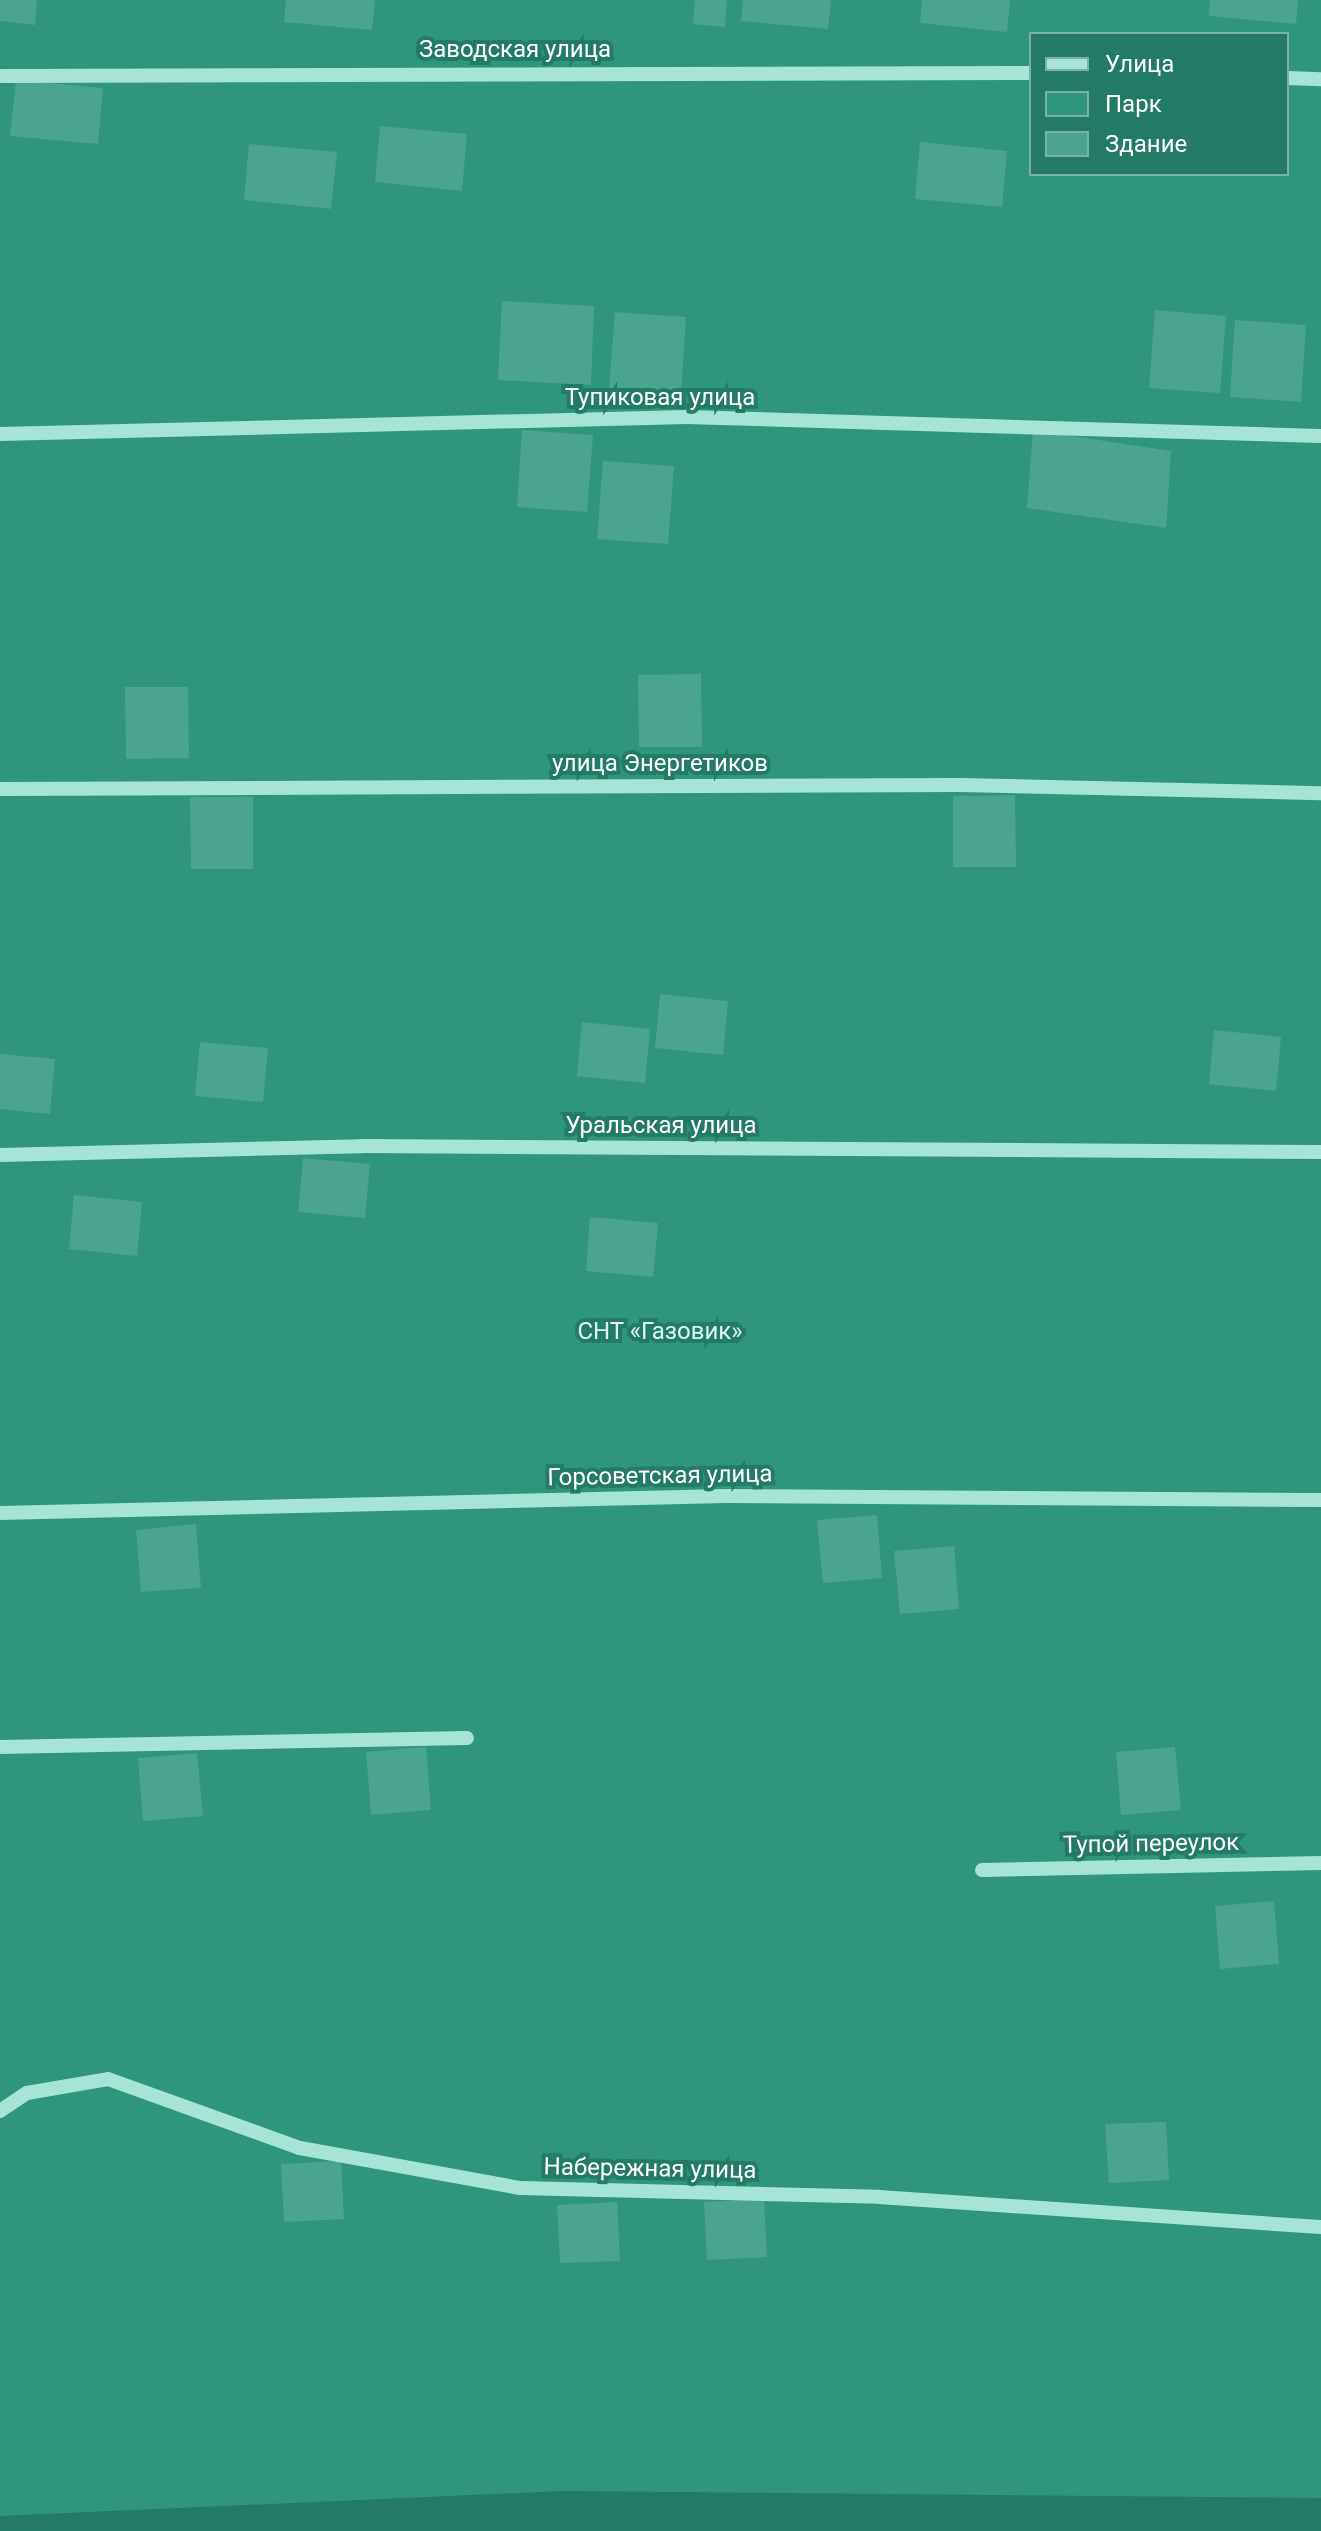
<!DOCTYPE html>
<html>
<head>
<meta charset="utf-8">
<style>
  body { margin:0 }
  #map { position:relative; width:1321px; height:2531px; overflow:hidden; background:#237b67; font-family:Roboto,sans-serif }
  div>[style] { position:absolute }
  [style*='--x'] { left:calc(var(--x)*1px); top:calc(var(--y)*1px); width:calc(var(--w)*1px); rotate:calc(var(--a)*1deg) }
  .green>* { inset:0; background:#30957d }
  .building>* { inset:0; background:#4ba490 }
  .minor>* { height:14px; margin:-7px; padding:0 7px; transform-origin:7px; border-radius:7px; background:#a6e5d6 }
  span { translate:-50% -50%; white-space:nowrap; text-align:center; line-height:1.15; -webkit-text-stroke:8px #237b67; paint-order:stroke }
  .street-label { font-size:24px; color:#fff }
  .park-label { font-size:24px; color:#d9f7f0 }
  .legend { position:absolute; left:1029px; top:32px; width:260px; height:144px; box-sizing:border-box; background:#237b67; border:2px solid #7bb0a4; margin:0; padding:10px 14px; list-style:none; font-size:24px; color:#fff }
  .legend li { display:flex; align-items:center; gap:16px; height:40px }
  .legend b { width:40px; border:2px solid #7bb0a4 }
</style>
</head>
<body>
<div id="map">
  <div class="green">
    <div style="clip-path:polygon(evenodd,0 0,1321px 0,1321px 2498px,562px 2491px,0 2516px,0 0,1031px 34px,1287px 34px,1287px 174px,1031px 174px,1031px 34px)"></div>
  </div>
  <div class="building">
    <div style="clip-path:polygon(0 0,37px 0,35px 25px,0 21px)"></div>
    <div style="clip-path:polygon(286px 0,375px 0,372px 30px,284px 22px)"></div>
    <div style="clip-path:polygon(695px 0,727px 0,725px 27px,693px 24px)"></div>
    <div style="clip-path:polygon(743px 0,831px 0,828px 29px,741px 21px)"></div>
    <div style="clip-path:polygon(922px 0,1010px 0,1007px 32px,920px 23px)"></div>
    <div style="clip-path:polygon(1210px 0,1298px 0,1296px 24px,1209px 16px)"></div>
    <div style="clip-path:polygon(16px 80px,103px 88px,98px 144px,10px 136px)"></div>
    <div style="clip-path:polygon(380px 126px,467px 134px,462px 191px,375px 182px)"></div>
    <div style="clip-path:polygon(920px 142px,1007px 151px,1002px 207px,915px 199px)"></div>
    <div style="clip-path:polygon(249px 144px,337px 152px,331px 209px,244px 200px)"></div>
    <div style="clip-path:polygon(502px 301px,594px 306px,591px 385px,498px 380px)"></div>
    <div style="clip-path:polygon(1155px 310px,1226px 316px,1220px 393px,1149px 388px)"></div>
    <div style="clip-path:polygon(615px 312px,686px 317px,681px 394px,609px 389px)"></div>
    <div style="clip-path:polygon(1235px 320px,1306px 325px,1301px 402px,1230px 397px)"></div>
    <div style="clip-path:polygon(522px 430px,593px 435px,587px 512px,517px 507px)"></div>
    <div style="clip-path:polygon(1033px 430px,1171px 451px,1166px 528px,1027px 508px)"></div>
    <div style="clip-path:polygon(603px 461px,674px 466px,668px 544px,597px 539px)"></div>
    <div style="clip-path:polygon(701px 674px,702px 747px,639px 747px,638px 675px)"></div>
    <div style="clip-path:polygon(125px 687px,188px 687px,189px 758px,126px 759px)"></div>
    <div style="clip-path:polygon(1015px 795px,1016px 867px,953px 867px,953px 796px)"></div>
    <div style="clip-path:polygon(190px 797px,253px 797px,253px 869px,191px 869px)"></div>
    <div style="clip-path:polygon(660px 994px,728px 1001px,723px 1055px,655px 1048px)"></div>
    <div style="clip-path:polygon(582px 1022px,650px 1029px,645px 1083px,577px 1076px)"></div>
    <div style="clip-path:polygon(1214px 1030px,1281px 1037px,1276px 1091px,1209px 1084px)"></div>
    <div style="clip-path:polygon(200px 1042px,268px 1048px,263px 1102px,195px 1096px)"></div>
    <div style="clip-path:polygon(0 1054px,55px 1059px,50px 1114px,0 1109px)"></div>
    <div style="clip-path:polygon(303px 1158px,370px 1164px,365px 1218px,298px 1212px)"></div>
    <div style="clip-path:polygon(74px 1195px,142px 1202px,137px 1256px,69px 1249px)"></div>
    <div style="clip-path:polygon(590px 1217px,658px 1223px,653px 1277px,586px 1271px)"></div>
    <div style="clip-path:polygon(877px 1515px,882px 1578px,823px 1583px,817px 1520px)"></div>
    <div style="clip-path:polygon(196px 1524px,201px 1588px,141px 1592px,136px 1530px)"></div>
    <div style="clip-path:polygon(954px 1546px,959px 1609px,900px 1614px,894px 1551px)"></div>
    <div style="clip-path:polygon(426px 1747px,431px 1810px,371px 1815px,366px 1752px)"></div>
    <div style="clip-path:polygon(1175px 1747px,1181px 1810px,1121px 1815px,1116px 1752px)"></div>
    <div style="clip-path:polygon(197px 1753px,203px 1816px,143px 1821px,138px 1758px)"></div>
    <div style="clip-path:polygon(1274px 1901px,1279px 1964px,1220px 1969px,1215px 1906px)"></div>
    <div style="clip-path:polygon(1166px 2122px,1169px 2180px,1109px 2183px,1105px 2124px)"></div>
    <div style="clip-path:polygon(341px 2161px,344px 2219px,284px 2222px,281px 2164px)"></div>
    <div style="clip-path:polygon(764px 2199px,767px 2257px,707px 2260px,704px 2202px)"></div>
    <div style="clip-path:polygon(617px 2202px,620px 2261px,560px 2263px,557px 2205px)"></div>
  </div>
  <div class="minor">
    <div style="--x:0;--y:76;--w:1031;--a:-0.17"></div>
    <div style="--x:1287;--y:78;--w:34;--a:2"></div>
    <div style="--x:0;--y:434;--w:687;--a:-1.42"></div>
    <div style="--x:687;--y:417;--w:634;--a:1.72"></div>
    <div style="--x:0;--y:789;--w:960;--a:-0.24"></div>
    <div style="--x:960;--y:785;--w:361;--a:1.3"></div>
    <div style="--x:0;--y:1155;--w:362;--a:-1.4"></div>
    <div style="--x:362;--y:1146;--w:959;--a:0.36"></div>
    <div style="--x:0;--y:1513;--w:727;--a:-1.34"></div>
    <div style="--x:727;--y:1496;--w:594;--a:0.39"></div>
    <div style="--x:0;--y:1747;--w:467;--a:-1.1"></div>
    <div style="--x:982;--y:1870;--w:339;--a:-1.2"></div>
    <div style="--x:0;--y:2111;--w:32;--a:-34"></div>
    <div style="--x:27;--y:2093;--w:82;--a:-9.8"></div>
    <div style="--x:108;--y:2079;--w:204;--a:19.8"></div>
    <div style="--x:300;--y:2148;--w:224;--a:10.3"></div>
    <div style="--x:520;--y:2188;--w:359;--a:1.4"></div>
    <div style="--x:879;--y:2197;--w:443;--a:3.9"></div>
  </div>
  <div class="street-label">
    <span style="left:515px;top:50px">Заводская улица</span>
    <span style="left:660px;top:398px">Тупиковая улица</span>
    <span style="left:660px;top:764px">улица Энергетиков</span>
    <span style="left:661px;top:1126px">Уральская улица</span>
    <span style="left:660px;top:1476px;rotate:-1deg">Горсоветская улица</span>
    <span style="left:1151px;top:1844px;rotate:-1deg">Тупой переулок</span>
    <span style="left:650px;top:2169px;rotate:1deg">Набережная улица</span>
  </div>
  <div class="park-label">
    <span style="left:660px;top:1332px">СНТ «Газовик»</span>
  </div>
  <ul class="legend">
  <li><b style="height:10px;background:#a6e5d6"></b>Улица</li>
  <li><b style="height:22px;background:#30957d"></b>Парк</li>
  <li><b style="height:22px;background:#4ba490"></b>Здание</li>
  </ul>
</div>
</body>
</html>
